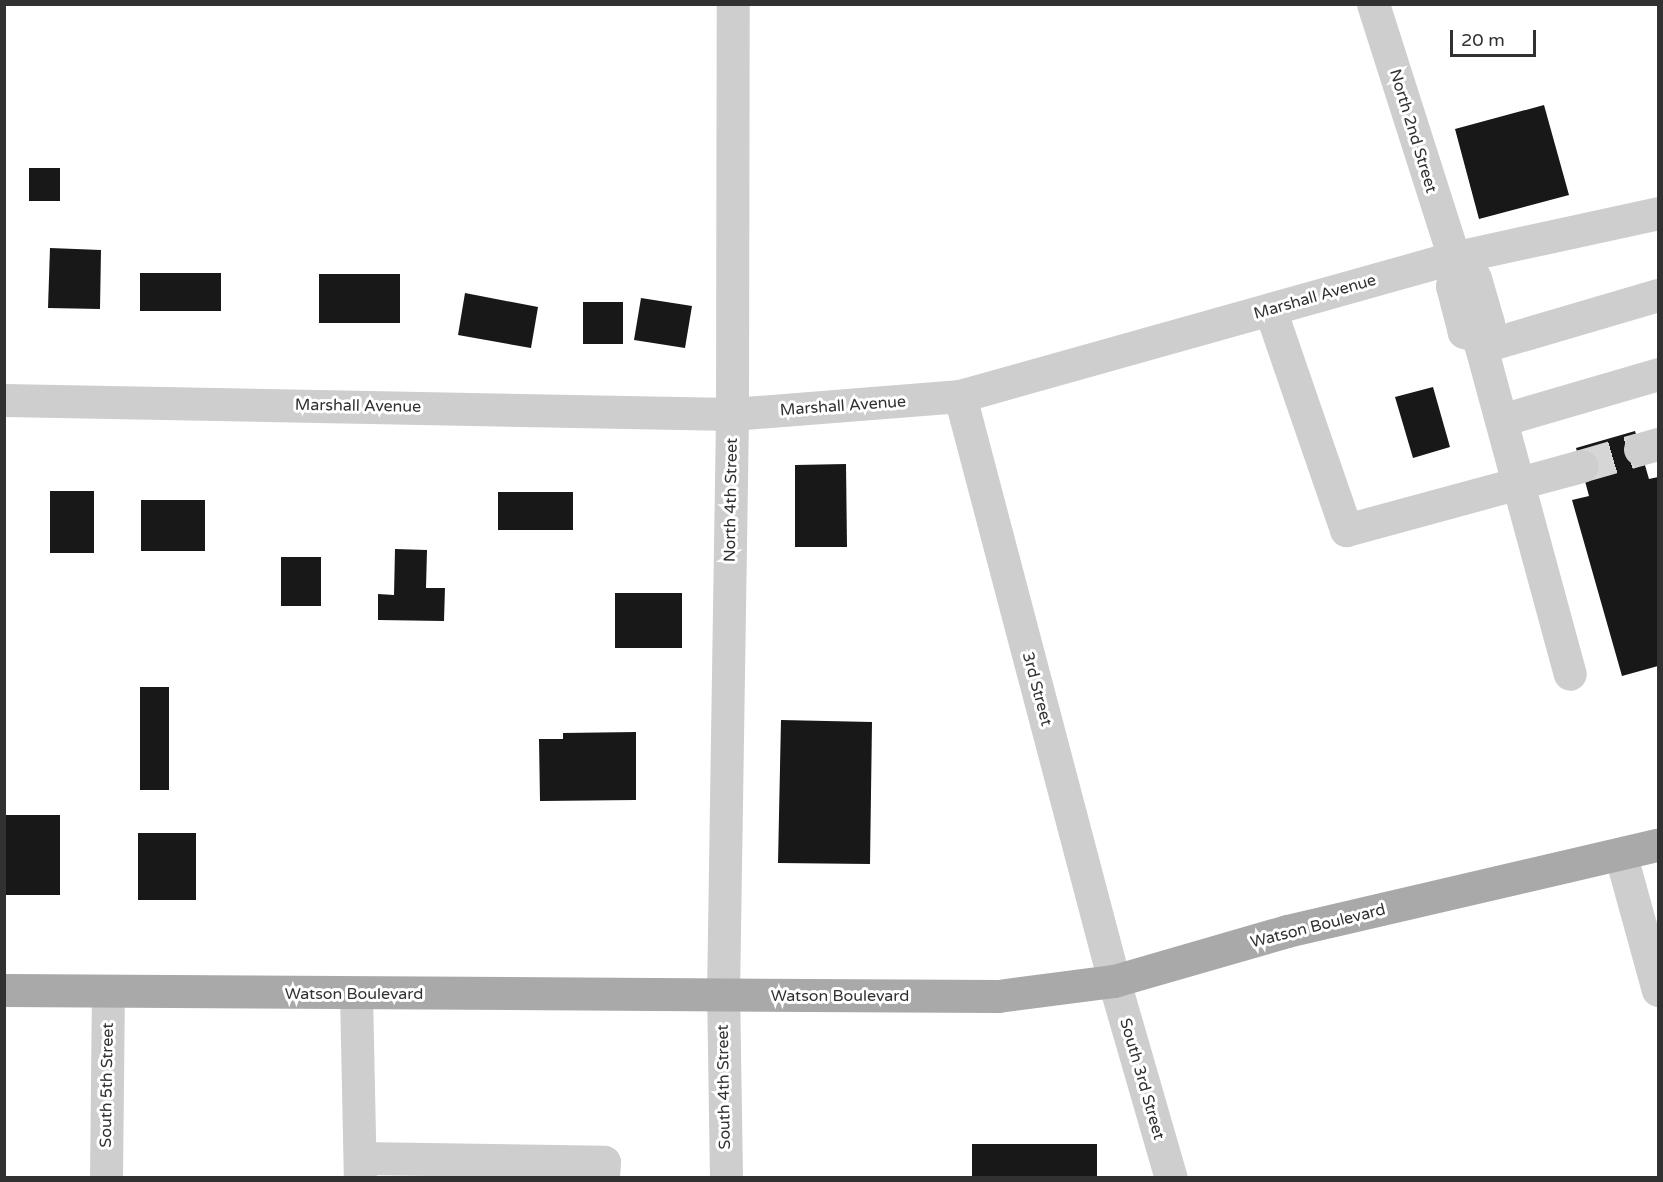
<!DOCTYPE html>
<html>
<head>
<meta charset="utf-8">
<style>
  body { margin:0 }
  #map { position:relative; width:1663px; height:1182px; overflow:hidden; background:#fff; font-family:"Varela Round",sans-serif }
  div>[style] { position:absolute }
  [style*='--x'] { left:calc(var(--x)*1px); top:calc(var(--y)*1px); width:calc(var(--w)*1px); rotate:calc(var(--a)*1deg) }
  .building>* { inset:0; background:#181818 }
  .minor-tunnel>* { height:33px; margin-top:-16.5px; transform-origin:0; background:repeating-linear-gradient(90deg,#d6d6d6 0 33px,transparent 0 49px) }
  .minor>* { height:33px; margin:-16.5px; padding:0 16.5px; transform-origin:16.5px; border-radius:16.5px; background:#cecece }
  .major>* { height:33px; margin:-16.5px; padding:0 16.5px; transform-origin:16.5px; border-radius:16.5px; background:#a9a9a9 }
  span { translate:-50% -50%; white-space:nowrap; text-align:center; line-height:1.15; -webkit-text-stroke:6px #fff; paint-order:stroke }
  .street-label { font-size:16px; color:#313131 }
  .frame { position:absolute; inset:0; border:6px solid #313131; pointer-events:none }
  .scale { position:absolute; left:1450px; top:30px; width:86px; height:27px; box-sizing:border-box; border:3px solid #313131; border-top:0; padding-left:8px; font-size:18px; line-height:21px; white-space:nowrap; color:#313131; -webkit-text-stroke:4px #fff; paint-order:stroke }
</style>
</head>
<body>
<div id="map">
  <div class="building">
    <div style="clip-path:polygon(1544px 105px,1569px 195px,1479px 219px,1455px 129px)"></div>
    <div style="clip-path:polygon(29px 168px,60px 168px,60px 201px,29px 201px)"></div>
    <div style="clip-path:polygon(50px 248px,101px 250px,100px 309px,48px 308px)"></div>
    <div style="clip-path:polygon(140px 273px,221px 273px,221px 311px,140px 311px)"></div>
    <div style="clip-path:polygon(319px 274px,400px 274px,400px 323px,319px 323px)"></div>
    <div style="clip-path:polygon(465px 293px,538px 307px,531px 348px,458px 335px)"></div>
    <div style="clip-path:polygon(641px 298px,692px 306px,685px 348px,634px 340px)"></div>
    <div style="clip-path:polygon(583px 302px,623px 302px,623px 344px,583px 344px)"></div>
    <div style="clip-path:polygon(1433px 387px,1450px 447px,1413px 458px,1395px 397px)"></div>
    <div style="clip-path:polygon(1635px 431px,1649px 479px,1658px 477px,1658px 666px,1622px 676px,1572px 500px,1589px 496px,1576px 448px)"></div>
    <div style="clip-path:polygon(846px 464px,847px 547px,795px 547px,795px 465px)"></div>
    <div style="clip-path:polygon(50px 491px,94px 491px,94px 553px,50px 553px)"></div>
    <div style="clip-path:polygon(498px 492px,573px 492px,573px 530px,498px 530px)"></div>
    <div style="clip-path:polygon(141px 500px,205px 500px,205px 551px,141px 551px)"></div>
    <div style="clip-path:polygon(395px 549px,427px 550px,426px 588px,445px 588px,444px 621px,378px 620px,378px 594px,394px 595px)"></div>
    <div style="clip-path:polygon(281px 557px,321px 557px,321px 606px,281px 606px)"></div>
    <div style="clip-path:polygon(615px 593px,682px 593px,682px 648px,615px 648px)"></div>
    <div style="clip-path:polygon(140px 687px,169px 687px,169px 790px,140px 790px)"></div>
    <div style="clip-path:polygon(781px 720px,872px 722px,870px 864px,778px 863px)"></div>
    <div style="clip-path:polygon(636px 732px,636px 800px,540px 801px,539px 739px,563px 739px,563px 733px)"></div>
    <div style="clip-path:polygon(5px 815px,60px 815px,60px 895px,5px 895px)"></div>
    <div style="clip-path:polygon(138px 833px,196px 833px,196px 900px,138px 900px)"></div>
    <div style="clip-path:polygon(972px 1144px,1097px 1144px,1097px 1178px,972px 1178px)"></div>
  </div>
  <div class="minor-tunnel">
    <div style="--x:1581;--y:466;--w:61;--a:-16.1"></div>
  </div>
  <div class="minor">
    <div style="--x:1373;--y:4;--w:283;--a:72.3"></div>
    <div style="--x:1459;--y:274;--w:16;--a:14"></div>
    <div style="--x:1475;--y:278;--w:47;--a:73.9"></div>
    <div style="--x:1488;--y:323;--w:16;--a:128"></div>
    <div style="--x:1478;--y:336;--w:15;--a:-164"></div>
    <div style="--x:1464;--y:332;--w:48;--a:-104.6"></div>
    <div style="--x:1452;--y:286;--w:14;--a:-60"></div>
    <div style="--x:1270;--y:309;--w:234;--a:71"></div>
    <div style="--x:1346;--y:530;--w:244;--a:-15.2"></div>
    <div style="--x:1478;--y:336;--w:350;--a:74.8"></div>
    <div style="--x:1481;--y:347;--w:184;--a:-16.4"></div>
    <div style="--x:960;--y:396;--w:605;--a:75.25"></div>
    <div style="--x:1114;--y:981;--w:205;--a:73.9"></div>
    <div style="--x:4;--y:400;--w:728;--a:1.1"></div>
    <div style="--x:732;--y:414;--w:229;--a:-4.5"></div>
    <div style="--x:960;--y:396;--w:511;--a:-15.67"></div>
    <div style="--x:1452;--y:258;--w:211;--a:-12.3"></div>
    <div style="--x:1501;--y:420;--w:164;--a:-16.3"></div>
    <div style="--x:1640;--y:449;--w:19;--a:-16"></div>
    <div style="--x:1621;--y:856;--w:139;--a:74.6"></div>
    <div style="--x:356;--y:993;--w:185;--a:88.8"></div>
    <div style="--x:360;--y:1158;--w:244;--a:0.9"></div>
    <div style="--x:604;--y:1162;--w:16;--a:94"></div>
    <div style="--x:106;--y:1178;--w:185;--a:-89.4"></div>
    <div style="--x:726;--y:1178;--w:182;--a:-90.9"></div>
    <div style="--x:723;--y:996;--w:582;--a:-89.11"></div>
    <div style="--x:732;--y:414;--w:410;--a:-89.9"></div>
  </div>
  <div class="major">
    <div style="--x:4;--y:990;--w:994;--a:0.35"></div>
    <div style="--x:998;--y:996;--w:117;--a:-7.4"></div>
    <div style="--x:1114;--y:981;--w:180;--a:-16.1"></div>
    <div style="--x:1287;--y:931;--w:381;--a:-13.1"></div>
  </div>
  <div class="street-label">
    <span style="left:1413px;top:131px;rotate:73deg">North 2nd Street</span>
    <span style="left:1315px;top:297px;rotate:-16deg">Marshall Avenue</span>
    <span style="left:358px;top:406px;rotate:1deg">Marshall Avenue</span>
    <span style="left:843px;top:406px;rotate:-4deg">Marshall Avenue</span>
    <span style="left:731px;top:500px;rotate:-89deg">North 4th Street</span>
    <span style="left:1037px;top:689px;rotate:75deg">3rd Street</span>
    <span style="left:1318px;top:926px;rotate:-14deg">Watson Boulevard</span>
    <span style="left:354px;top:994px">Watson Boulevard</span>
    <span style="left:840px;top:996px">Watson Boulevard</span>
    <span style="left:1142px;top:1079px;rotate:74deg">South 3rd Street</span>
    <span style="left:107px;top:1085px;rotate:-89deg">South 5th Street</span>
    <span style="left:724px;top:1087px;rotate:-91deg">South 4th Street</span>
  </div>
  <div class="frame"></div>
  <div class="scale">20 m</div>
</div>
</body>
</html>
